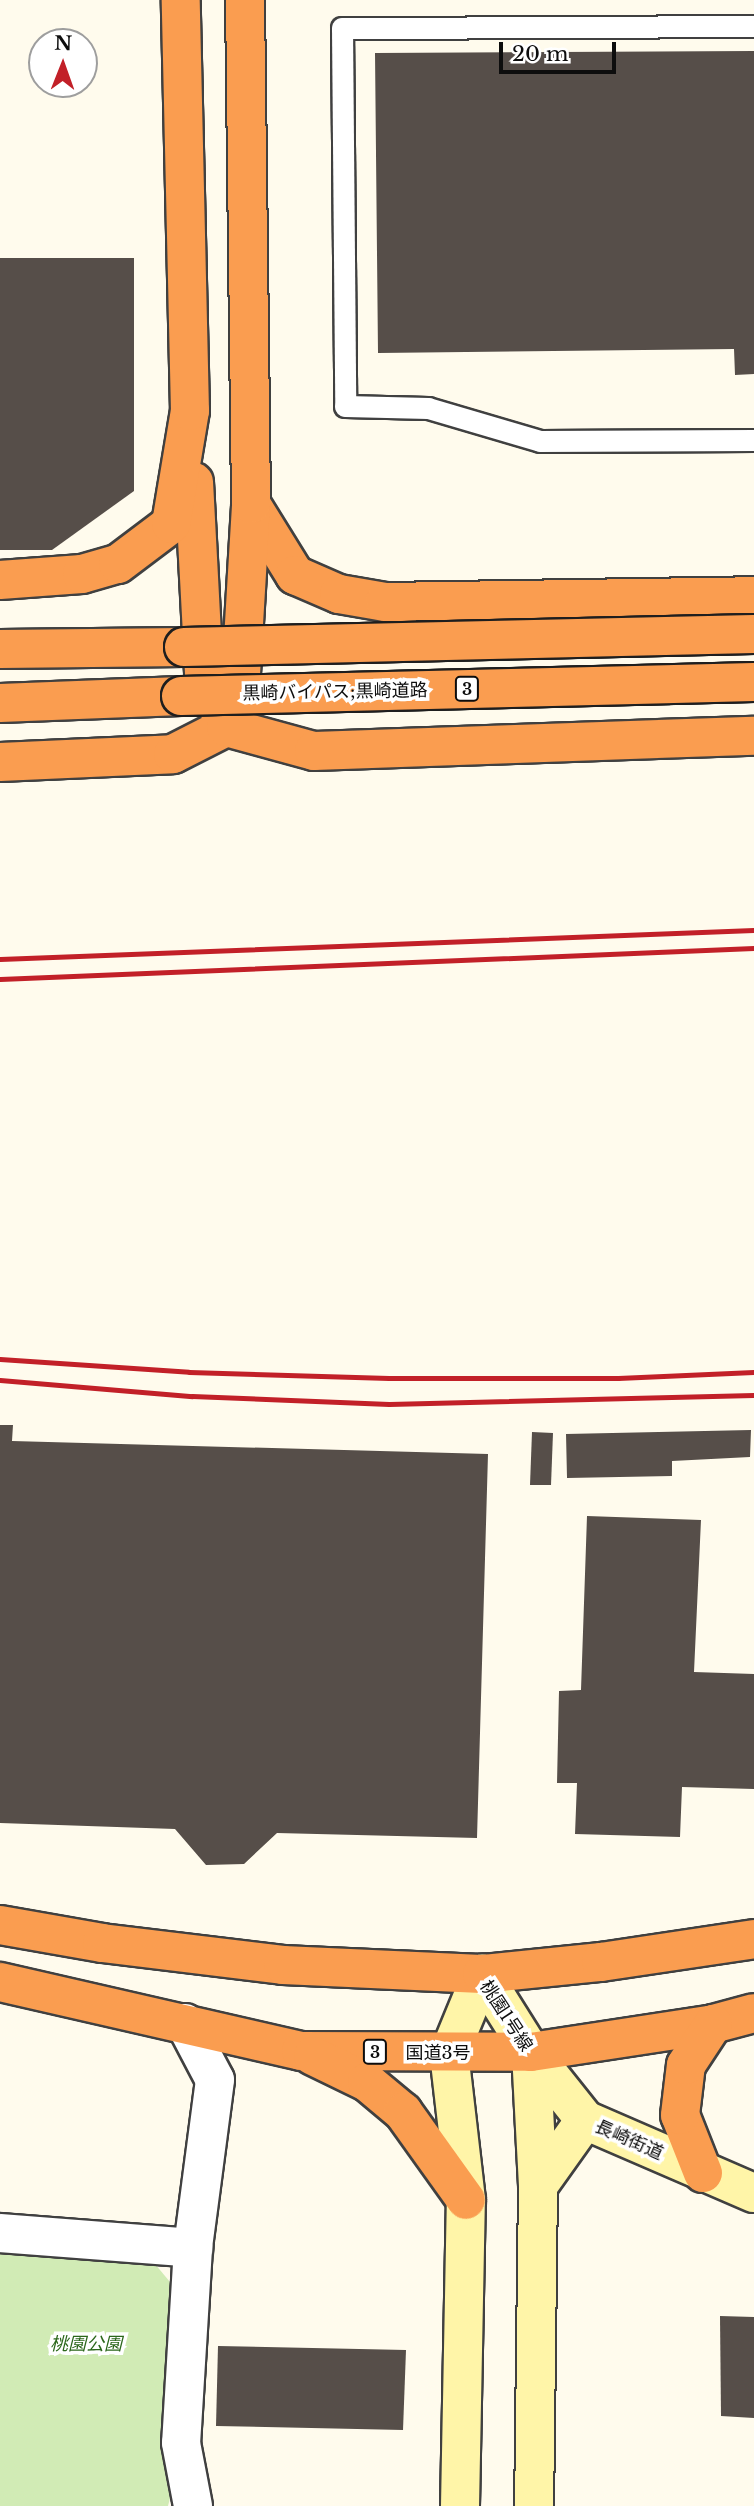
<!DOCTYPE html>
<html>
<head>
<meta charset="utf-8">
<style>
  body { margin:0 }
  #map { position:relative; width:754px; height:2506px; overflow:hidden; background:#fffbed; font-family:"Libre Baskerville","Noto Sans JP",serif }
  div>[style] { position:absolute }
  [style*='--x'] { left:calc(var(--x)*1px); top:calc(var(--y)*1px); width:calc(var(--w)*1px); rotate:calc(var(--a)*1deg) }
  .green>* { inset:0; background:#d1ebb5 }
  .building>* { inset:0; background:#564e49 }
  .roads { filter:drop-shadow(2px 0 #404040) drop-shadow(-2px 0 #404040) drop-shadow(0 2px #404040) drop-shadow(0 -2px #404040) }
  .lane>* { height:21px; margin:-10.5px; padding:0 10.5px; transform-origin:10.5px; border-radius:10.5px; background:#fff }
  .street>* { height:38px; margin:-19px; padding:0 19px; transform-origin:19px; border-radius:19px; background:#fff }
  .secondary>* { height:38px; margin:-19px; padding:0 19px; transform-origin:19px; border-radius:19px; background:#fff5a8 }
  .highway>* { height:38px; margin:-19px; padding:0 19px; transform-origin:19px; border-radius:19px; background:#fa9d50 }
  .rail>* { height:5px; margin:-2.5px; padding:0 2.5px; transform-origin:2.5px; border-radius:2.5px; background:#c22028 }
  .bridges { filter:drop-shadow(2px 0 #1e1e1e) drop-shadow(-2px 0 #1e1e1e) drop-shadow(0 2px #1e1e1e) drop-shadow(0 -2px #1e1e1e) }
  .highway-bridge>* { height:38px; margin:-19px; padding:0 19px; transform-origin:19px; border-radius:19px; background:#fa9d50 }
  span { translate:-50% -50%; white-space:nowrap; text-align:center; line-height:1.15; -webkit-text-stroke:7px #fff; paint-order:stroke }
  .shield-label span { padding:2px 5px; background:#fff; border:2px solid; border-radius:5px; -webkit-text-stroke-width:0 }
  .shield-label { font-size:16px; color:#0d0d0d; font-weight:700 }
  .street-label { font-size:18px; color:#0d0d0d }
  .park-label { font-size:18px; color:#2b671b; font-style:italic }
  .north { position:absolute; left:28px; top:28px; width:70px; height:70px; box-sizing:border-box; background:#fff; border:2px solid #9e9e9e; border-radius:50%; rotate:1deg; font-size:19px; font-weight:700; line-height:28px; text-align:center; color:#0d0d0d }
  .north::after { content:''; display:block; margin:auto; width:24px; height:32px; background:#c22028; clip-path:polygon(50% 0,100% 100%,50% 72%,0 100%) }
  .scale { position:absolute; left:499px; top:42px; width:117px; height:32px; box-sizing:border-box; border:4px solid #0d0d0d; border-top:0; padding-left:9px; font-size:21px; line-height:24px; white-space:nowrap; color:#0d0d0d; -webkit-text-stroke:5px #fff; paint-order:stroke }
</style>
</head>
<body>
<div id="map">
  <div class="green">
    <div style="clip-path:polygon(0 2250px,150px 2258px,175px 2288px,172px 2490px,168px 2506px,0 2506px)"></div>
  </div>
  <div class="building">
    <div style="clip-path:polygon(754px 51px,754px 374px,735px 375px,734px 349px,378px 353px,375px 53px)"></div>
    <div style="clip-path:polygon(0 258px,134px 258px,134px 491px,52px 550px,0 550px)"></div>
    <div style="clip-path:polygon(0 1425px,13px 1425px,12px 1441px,488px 1454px,477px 1838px,277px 1833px,244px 1864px,206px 1865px,175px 1829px,0 1823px)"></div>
    <div style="clip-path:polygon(751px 1430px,750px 1457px,672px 1461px,672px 1476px,567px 1478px,566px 1434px)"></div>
    <div style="clip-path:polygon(532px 1432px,553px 1433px,551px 1485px,530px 1485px)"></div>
    <div style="clip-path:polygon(587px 1516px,701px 1520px,694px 1672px,754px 1674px,754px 1789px,682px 1787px,680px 1837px,575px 1834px,577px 1783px,557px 1783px,559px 1691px,581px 1690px)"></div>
    <div style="clip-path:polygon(720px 2316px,754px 2317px,754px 2418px,721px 2416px)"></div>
    <div style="clip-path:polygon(218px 2346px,406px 2350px,403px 2430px,216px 2426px)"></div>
  </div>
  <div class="roads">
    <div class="lane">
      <div style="--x:754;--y:26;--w:412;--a:179.7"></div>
      <div style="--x:342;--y:28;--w:378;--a:89.5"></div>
      <div style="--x:345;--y:406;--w:83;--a:1.4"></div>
      <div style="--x:428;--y:408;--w:117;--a:16.4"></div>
      <div style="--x:540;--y:441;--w:214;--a:-0.3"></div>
    </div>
    <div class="street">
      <div style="--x:185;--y:2023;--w:64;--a:62.2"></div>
      <div style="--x:215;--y:2080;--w:169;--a:97.5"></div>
      <div style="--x:193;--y:2248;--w:195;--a:93.5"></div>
      <div style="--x:181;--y:2443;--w:64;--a:79.2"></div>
      <div style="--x:0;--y:2233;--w:194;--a:4.4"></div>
    </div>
    <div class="secondary">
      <div style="--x:482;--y:1974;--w:92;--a:57.9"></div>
      <div style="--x:531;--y:2052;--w:134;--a:87"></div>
      <div style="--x:538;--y:2186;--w:320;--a:90.7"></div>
      <div style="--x:531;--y:2052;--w:87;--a:51.5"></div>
      <div style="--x:585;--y:2120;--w:184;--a:23.4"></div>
      <div style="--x:538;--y:2186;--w:81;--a:-54.5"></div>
      <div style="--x:460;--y:2506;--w:306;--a:-88.9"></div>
      <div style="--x:466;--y:2200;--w:147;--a:-96.6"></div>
      <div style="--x:449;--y:2054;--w:87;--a:-67.6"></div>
    </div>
    <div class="highway">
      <div style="--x:194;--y:482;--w:190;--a:87"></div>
      <div style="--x:204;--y:672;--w:57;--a:68.4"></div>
      <div style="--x:251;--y:504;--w:84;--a:58.2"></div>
      <div style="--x:295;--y:575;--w:48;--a:23.4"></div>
      <div style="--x:339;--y:594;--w:47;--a:9.9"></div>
      <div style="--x:385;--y:602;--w:369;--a:-0.9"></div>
      <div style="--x:0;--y:580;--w:82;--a:-4.2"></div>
      <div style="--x:82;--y:574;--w:37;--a:-16"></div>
      <div style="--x:118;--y:564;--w:66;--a:-37"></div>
      <div style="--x:171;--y:524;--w:115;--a:-80.5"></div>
      <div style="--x:190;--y:411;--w:411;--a:-91.3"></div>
      <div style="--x:0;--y:649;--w:184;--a:-0.6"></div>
      <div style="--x:0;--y:703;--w:181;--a:-2.2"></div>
      <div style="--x:226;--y:727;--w:55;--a:-74.2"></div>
      <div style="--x:241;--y:674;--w:170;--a:-86.6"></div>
      <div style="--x:251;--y:504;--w:504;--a:-90.68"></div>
      <div style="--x:0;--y:762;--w:173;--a:-2.6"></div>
      <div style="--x:173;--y:754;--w:59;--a:-27"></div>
      <div style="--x:226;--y:727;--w:91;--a:15.3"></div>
      <div style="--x:314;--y:751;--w:440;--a:-2"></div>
      <div style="--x:0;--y:1925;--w:104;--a:10"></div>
      <div style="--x:102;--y:1943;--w:182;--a:6.9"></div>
      <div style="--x:283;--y:1965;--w:199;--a:2.6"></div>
      <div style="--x:482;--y:1974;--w:120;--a:-5.8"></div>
      <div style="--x:601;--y:1962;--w:155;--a:-8.5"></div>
      <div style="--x:0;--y:1982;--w:309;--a:12.9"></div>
      <div style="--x:301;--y:2051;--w:230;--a:0.2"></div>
      <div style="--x:531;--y:2052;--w:184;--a:-8.7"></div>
      <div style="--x:713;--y:2024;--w:42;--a:-15"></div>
      <div style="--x:313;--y:2056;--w:60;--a:25.7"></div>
      <div style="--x:367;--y:2082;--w:47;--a:39.8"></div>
      <div style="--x:403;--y:2112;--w:108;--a:54.4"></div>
      <div style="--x:703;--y:2173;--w:62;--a:-111.6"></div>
      <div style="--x:680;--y:2115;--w:50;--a:-83.2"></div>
      <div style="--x:686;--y:2065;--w:49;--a:-56.6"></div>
    </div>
  </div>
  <div class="rail">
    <div style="--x:0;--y:959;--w:755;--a:-2.2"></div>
    <div style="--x:0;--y:979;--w:755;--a:-2.35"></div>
    <div style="--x:0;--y:1359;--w:189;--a:3.9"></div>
    <div style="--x:189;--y:1372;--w:200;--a:1.7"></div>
    <div style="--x:389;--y:1378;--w:229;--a:0"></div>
    <div style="--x:618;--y:1378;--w:136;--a:-2.5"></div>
    <div style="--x:0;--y:1380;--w:193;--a:4.8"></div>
    <div style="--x:192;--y:1396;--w:197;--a:2.3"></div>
    <div style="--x:389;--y:1404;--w:365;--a:-1.4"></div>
  </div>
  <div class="bridges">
    <div class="highway-bridge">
      <div style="--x:184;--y:647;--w:570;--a:-1.31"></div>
      <div style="--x:181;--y:696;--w:573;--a:-1.4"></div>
    </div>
  </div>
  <div class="shield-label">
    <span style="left:467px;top:689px">3</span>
    <span style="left:375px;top:2052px">3</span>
  </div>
  <div class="street-label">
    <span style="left:335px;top:692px;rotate:-1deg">黒崎バイパス;黒崎道路</span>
    <span style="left:506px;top:2016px;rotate:57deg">桃園1号線</span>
    <span style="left:438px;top:2053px">国道3号</span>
    <span style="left:629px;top:2140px;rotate:24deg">長崎街道</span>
  </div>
  <div class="park-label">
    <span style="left:86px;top:2344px">桃園公園</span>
  </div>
  <div class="north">N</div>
  <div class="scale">20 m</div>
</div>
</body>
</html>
